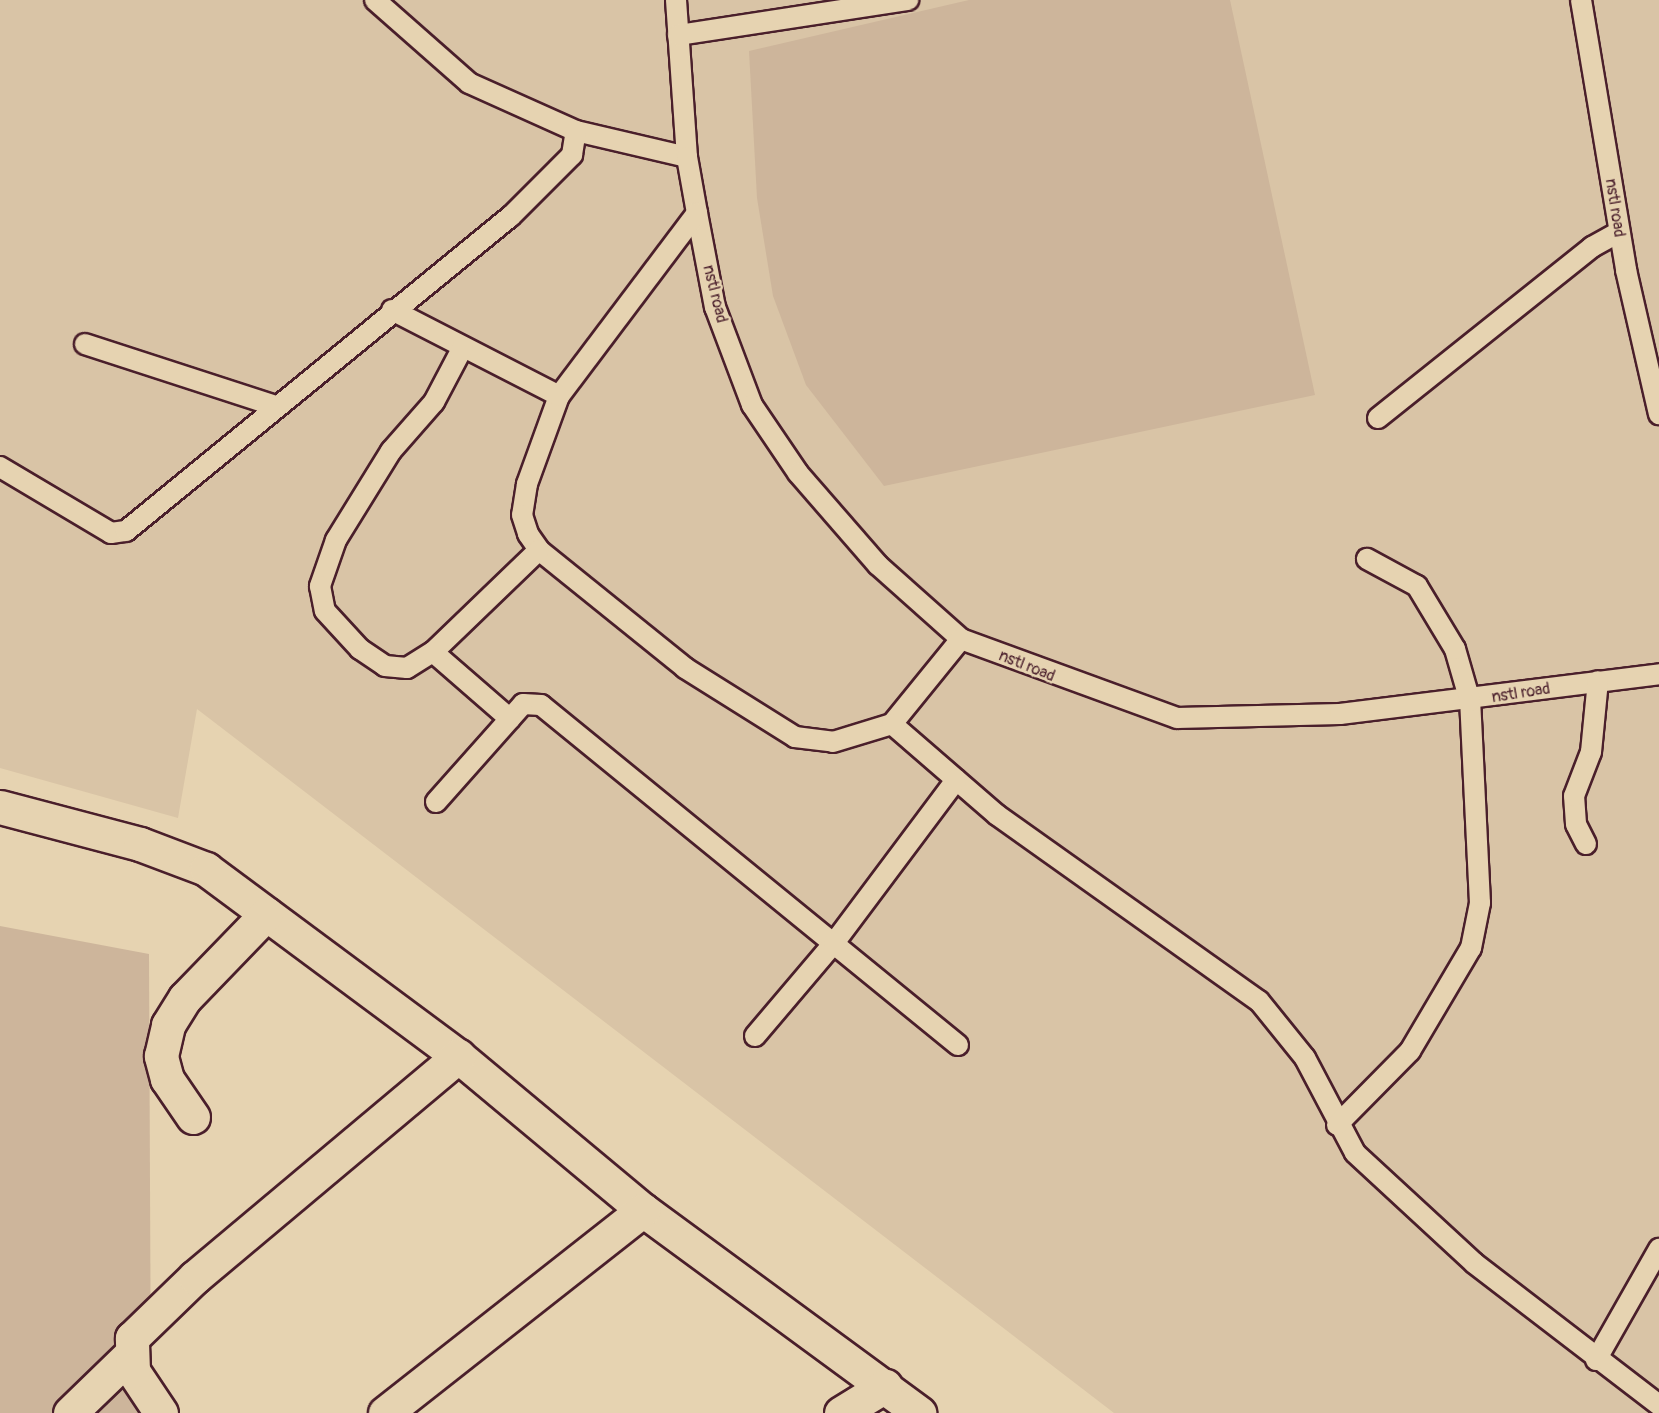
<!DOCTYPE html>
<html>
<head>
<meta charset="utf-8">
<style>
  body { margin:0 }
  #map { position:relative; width:1659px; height:1413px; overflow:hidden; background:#e6d3b1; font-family:Pangolin,sans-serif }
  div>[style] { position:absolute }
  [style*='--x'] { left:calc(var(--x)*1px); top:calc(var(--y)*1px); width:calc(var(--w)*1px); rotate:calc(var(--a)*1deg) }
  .built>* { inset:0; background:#d9c4a6 }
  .green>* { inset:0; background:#cdb59b }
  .roads { filter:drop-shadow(2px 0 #4a1f2b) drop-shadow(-2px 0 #4a1f2b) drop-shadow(0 2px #4a1f2b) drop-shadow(0 -2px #4a1f2b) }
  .service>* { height:20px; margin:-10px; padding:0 10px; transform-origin:10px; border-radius:10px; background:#e6d3b1 }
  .minor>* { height:33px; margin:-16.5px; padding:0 16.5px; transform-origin:16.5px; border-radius:16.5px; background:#e6d3b1 }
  span { translate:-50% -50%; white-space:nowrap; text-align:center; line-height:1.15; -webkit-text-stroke:5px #e6d3b1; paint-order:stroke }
  .street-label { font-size:16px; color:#4a1f2b }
</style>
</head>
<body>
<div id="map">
  <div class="built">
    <div style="clip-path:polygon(0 0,1659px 0,1659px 1413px,1114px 1413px,197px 709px,178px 818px,0 768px)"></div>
  </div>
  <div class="green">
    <div style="clip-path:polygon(969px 0,1230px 0,1315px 395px,884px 486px,806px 385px,773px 296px,757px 198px,749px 51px)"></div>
    <div style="clip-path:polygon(0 926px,149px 954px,151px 1413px,0 1413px)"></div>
  </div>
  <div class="roads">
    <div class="service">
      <div style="--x:375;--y:0;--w:125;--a:41.4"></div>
      <div style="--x:469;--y:83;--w:117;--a:24.2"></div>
      <div style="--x:576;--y:131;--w:114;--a:13.2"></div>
      <div style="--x:676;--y:0;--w:157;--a:86"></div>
      <div style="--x:687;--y:157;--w:57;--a:79.9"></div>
      <div style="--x:697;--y:213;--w:96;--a:79.2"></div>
      <div style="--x:715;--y:307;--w:105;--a:69.3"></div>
      <div style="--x:752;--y:405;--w:82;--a:55.9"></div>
      <div style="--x:798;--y:473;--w:122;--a:49"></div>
      <div style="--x:878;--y:565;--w:111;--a:41.7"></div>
      <div style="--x:961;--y:639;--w:230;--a:20.1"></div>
      <div style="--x:1177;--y:718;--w:163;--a:-1.4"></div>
      <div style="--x:1340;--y:714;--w:321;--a:-7.1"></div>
      <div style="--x:1581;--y:0;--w:274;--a:80.5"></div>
      <div style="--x:1626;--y:270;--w:148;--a:77.1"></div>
      <div style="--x:678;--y:35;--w:233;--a:-8.7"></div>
      <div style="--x:697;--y:213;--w:229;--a:127"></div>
      <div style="--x:559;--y:396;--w:94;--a:110"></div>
      <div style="--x:527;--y:484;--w:31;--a:99"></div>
      <div style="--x:522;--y:515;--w:20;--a:72"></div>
      <div style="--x:528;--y:534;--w:19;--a:55"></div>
      <div style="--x:539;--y:550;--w:188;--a:38.9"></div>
      <div style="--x:685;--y:668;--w:130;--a:32.1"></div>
      <div style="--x:795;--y:737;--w:38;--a:7"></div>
      <div style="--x:833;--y:742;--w:62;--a:-17"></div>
      <div style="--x:392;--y:310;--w:188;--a:27.2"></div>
      <div style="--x:85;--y:344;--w:201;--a:18"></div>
      <div style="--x:463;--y:347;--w:62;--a:117.8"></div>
      <div style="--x:434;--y:402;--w:65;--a:131.3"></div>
      <div style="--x:391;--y:451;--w:105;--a:121.7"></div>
      <div style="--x:336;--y:540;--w:49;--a:109.2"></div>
      <div style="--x:320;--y:586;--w:25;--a:79"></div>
      <div style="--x:325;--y:611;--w:52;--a:47.4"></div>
      <div style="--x:360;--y:649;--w:30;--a:34"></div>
      <div style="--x:385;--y:666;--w:22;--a:5"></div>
      <div style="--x:407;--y:668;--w:31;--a:-32"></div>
      <div style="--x:433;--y:652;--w:147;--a:-43.9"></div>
      <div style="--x:1378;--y:418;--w:274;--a:-38.6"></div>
      <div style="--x:1592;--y:247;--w:31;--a:-29"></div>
      <div style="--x:0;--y:467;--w:129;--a:30.7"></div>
      <div style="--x:111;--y:533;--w:15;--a:-8"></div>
      <div style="--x:126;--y:531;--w:496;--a:-39.3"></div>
      <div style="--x:510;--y:217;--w:88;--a:-45"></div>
      <div style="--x:572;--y:155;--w:24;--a:-81"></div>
      <div style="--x:961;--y:639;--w:109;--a:129.1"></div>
      <div style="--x:892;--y:724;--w:139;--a:40.9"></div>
      <div style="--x:997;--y:815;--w:321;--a:35.4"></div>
      <div style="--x:1259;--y:1001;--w:73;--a:51.1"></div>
      <div style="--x:1305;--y:1058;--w:107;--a:62.2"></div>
      <div style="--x:1355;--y:1153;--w:162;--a:42.7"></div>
      <div style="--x:1474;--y:1263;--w:233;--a:37.5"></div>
      <div style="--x:433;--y:652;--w:102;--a:41"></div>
      <div style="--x:436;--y:802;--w:131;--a:-48.4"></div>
      <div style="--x:523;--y:704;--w:18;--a:3"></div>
      <div style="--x:541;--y:705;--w:538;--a:39.19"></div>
      <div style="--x:1586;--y:844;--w:22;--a:-117"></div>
      <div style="--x:1576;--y:824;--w:28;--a:-94"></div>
      <div style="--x:1574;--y:796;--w:47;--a:-68.9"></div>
      <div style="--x:1591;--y:752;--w:71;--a:-84.4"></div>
      <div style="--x:755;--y:1036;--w:122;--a:-49.7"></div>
      <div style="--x:834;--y:943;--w:204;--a:-53.2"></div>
      <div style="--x:1337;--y:1125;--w:104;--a:-45.4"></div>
      <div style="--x:1410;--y:1051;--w:120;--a:-59.4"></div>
      <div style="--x:1471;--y:948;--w:46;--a:-78.7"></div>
      <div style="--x:1480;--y:903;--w:202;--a:-92.8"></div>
      <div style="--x:1470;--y:701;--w:54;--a:-106.1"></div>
      <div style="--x:1455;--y:649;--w:74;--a:-121.1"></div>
      <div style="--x:1417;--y:586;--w:57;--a:-151.6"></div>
      <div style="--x:1596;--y:1360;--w:128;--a:-60.4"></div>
    </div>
    <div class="minor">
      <div style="--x:0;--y:807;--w:145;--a:14.8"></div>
      <div style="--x:140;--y:844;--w:71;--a:20.7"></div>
      <div style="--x:206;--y:869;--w:314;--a:36.6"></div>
      <div style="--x:458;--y:1056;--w:241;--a:39.8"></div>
      <div style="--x:643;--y:1210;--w:343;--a:36.3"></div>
      <div style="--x:193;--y:1117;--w:46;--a:-124.4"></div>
      <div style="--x:167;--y:1079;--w:24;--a:-105"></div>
      <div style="--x:161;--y:1056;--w:32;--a:-77"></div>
      <div style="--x:168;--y:1025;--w:32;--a:-58"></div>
      <div style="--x:185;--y:998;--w:117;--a:-46"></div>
      <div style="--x:70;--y:1413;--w:81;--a:-44"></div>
      <div style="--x:161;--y:1413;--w:50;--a:-123.7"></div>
      <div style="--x:133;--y:1371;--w:33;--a:-92"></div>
      <div style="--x:132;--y:1338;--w:88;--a:-44.1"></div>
      <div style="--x:195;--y:1277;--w:344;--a:-40"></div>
      <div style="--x:385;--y:1413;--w:328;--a:-38.2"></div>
      <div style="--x:841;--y:1413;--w:52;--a:-31.5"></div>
    </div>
  </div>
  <div class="street-label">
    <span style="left:1615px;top:208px;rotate:81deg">nstl road</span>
    <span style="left:715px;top:294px;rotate:76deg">nstl road</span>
    <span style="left:1027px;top:666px;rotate:22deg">nstl road</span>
    <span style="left:1521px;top:693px;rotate:-9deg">nstl road</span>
  </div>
</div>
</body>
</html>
